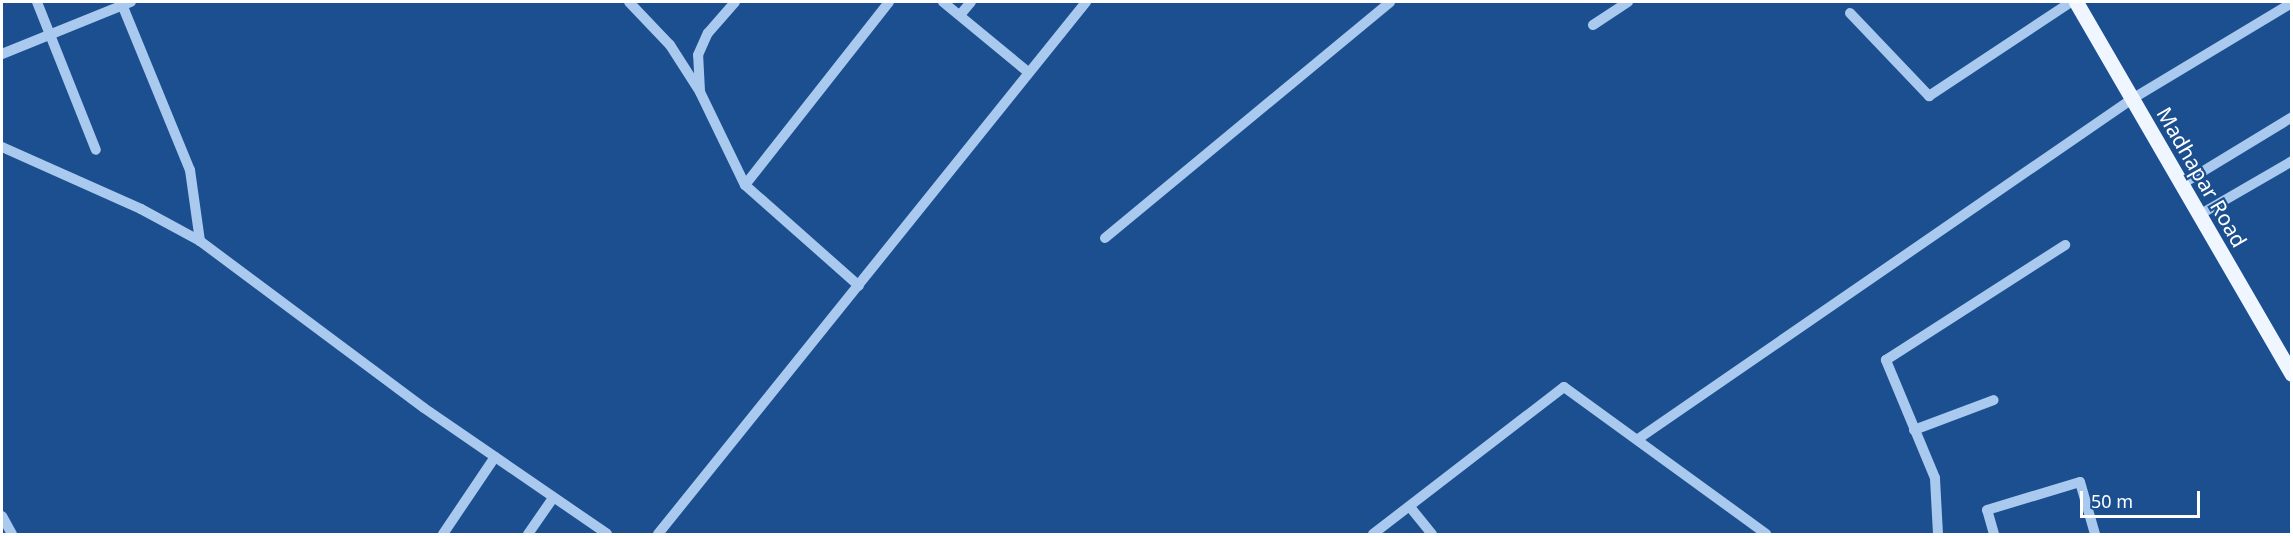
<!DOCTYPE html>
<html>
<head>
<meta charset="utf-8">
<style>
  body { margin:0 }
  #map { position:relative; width:2293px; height:536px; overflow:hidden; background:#1b4f8f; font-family:"Noto Sans",sans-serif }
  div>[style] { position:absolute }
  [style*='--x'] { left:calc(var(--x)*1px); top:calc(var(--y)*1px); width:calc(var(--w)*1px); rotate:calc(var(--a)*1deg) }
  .minor>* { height:10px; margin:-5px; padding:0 5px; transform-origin:5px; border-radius:5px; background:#a9c9ee }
  .major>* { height:15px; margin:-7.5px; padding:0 7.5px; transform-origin:7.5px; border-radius:7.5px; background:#f0f6ff }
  span { translate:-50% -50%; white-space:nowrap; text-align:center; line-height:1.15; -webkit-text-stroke:4.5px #1b4f8f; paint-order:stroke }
  .street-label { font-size:21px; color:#fff }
  .frame { position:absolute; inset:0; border:3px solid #fff; pointer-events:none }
  .scale { position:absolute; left:2080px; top:491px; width:120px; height:27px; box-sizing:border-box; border:3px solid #fff; border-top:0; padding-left:8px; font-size:18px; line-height:21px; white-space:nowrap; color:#fff; -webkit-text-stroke:4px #1b4f8f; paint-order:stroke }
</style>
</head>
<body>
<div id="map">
  <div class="minor">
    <div style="--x:37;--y:2;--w:159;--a:68.3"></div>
    <div style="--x:121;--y:2;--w:182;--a:67.7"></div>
    <div style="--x:190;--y:170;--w:72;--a:82"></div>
    <div style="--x:629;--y:2;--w:59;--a:46.4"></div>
    <div style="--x:670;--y:45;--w:56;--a:57.4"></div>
    <div style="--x:700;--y:92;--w:103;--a:64.2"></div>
    <div style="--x:745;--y:185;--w:152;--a:41.5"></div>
    <div style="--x:943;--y:2;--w:110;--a:39.5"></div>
    <div style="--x:1850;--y:13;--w:115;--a:46.4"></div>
    <div style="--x:1929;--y:96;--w:170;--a:-33.5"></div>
    <div style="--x:960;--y:15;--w:17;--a:-50"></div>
    <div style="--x:1593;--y:25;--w:42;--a:-33.3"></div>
    <div style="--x:2;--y:54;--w:139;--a:-22"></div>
    <div style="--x:700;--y:91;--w:36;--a:-93"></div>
    <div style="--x:698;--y:55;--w:24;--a:-66"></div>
    <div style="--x:708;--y:33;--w:41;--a:-48.9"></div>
    <div style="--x:2;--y:147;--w:152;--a:24"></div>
    <div style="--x:141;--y:209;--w:67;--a:28.5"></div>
    <div style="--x:200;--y:241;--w:279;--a:36.7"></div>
    <div style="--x:424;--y:408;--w:222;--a:34.5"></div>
    <div style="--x:2182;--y:184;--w:129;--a:-31.3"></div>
    <div style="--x:745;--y:185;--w:233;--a:-51.8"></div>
    <div style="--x:2199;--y:215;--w:108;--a:-30.1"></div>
    <div style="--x:1105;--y:238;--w:370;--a:-39.6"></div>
    <div style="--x:1914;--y:430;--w:85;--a:-20.6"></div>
    <div style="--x:1638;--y:439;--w:600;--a:-34.54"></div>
    <div style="--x:2132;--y:99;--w:187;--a:-31"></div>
    <div style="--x:1410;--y:507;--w:35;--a:51"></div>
    <div style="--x:2;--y:516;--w:21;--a:61"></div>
    <div style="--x:443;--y:534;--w:93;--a:-56"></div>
    <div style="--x:528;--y:534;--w:44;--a:-55.2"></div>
    <div style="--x:658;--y:534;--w:683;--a:-51.18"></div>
    <div style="--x:1373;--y:534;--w:241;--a:-37.6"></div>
    <div style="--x:1564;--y:387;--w:250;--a:36"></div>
    <div style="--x:1938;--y:534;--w:56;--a:-93.1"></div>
    <div style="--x:1935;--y:478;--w:128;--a:-112.6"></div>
    <div style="--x:1886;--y:360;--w:213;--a:-32.7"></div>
    <div style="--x:1994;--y:534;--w:25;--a:-106"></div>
    <div style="--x:1987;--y:510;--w:97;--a:-16.8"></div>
    <div style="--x:2080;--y:482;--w:54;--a:73.9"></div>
  </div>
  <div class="major">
    <div style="--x:2076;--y:2;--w:430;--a:59.9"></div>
  </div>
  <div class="street-label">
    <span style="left:2202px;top:177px;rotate:60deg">Madhapar Road</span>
  </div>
  <div class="frame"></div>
  <div class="scale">50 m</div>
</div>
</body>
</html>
